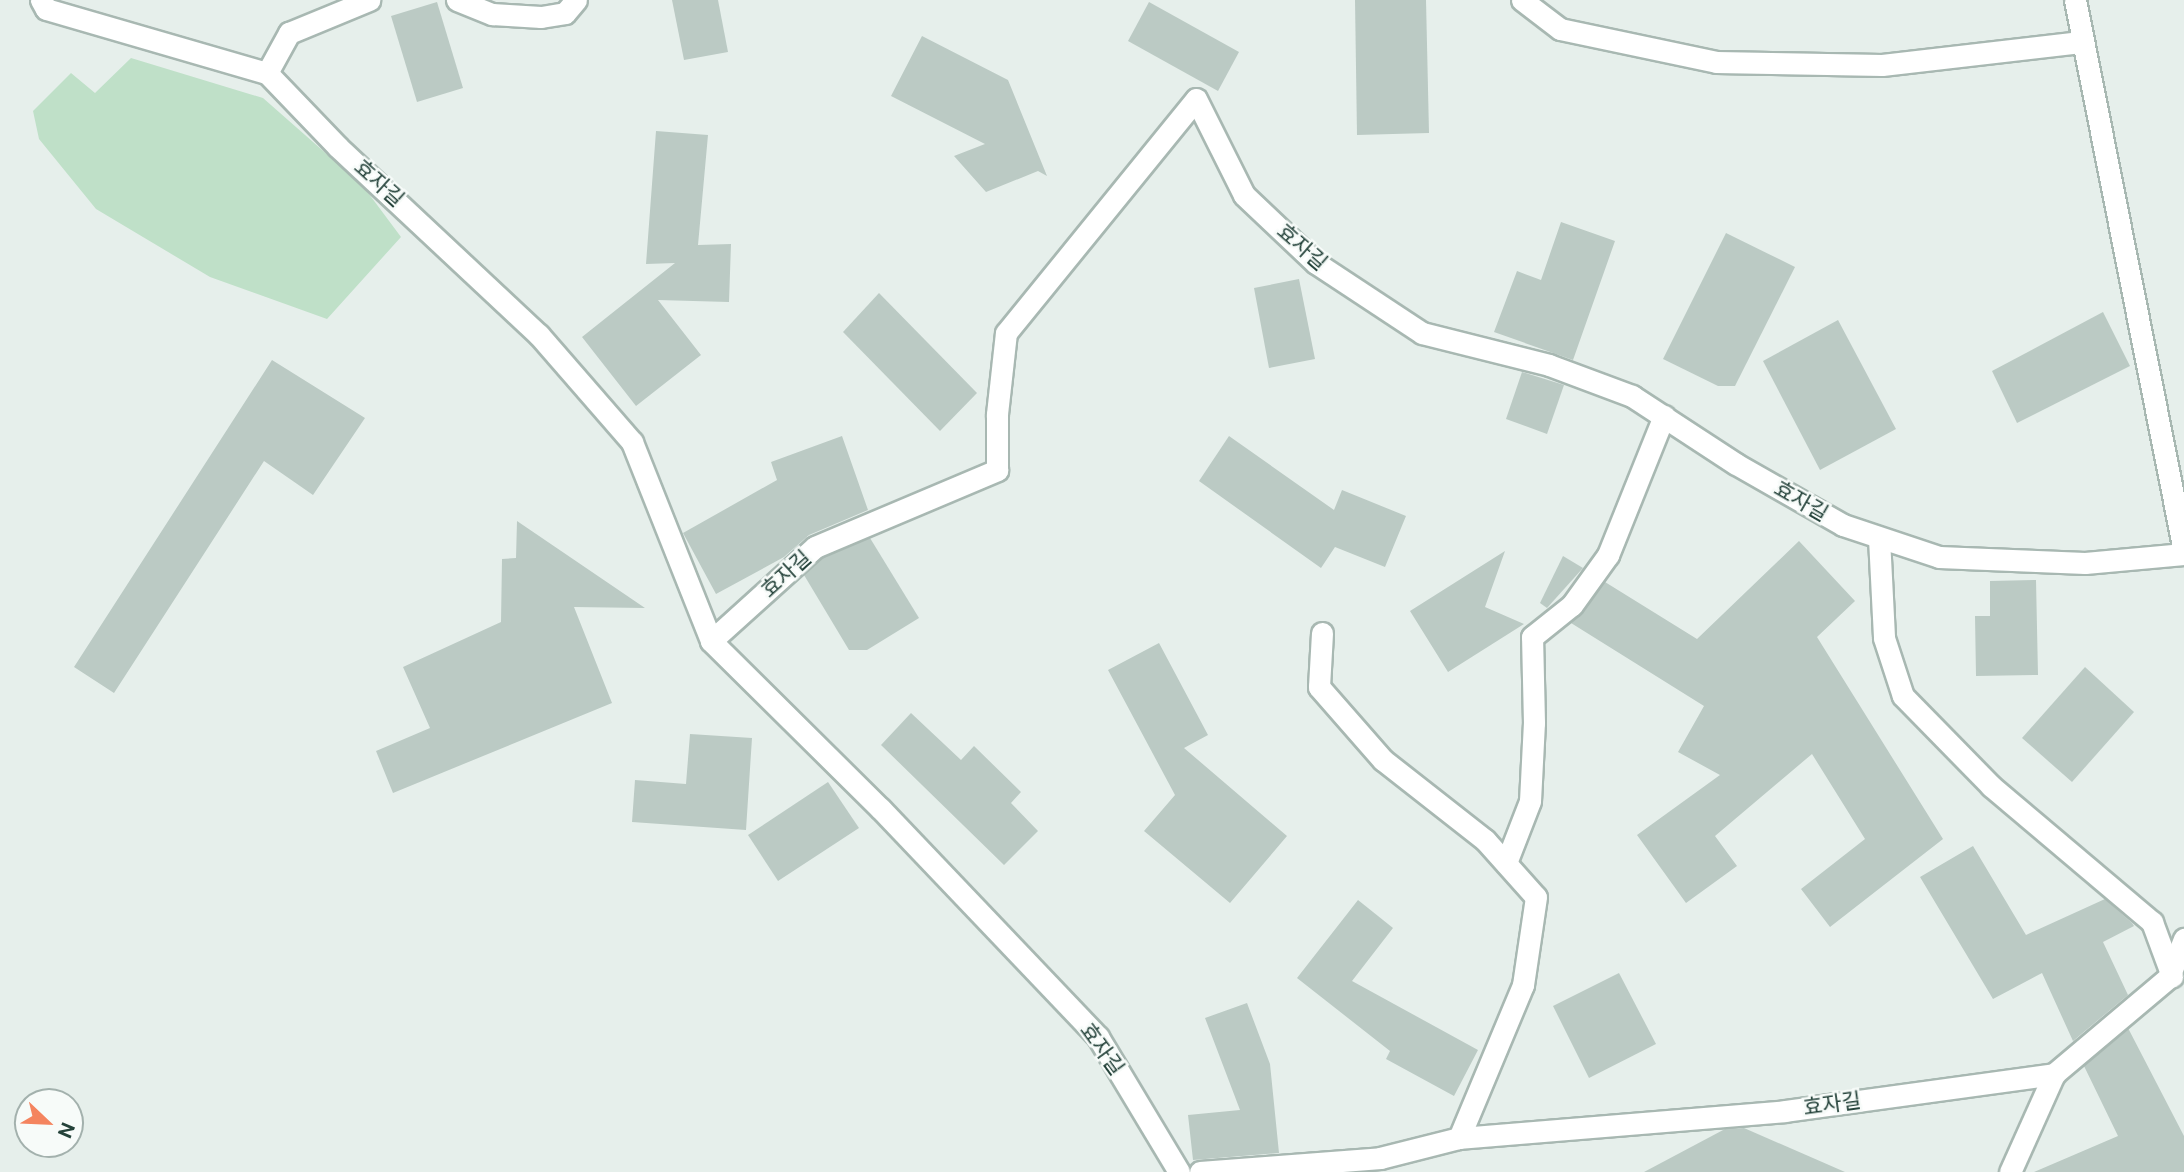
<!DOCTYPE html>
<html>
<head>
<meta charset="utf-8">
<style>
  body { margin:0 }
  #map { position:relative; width:2184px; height:1172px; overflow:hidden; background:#e6efeb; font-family:"Public Sans","Noto Sans KR",sans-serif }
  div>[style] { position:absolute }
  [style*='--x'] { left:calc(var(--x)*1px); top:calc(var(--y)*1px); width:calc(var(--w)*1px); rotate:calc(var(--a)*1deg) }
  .green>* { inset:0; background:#bfe0c8 }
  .building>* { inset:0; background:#bbcac4 }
  .roads { filter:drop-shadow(2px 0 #a8b8b2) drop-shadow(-2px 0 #a8b8b2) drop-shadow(0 2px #a8b8b2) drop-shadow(0 -2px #a8b8b2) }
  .minor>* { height:21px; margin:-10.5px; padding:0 10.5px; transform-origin:10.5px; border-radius:10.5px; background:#fff }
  span { translate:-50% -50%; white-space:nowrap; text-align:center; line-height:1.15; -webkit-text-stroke:5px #f7fbf9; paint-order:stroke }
  .street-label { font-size:21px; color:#24423a }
  .north { position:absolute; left:14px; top:1088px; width:70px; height:70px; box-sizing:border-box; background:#f7fbf9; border:2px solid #a3b1ad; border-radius:50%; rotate:113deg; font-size:19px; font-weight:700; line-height:28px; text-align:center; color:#24423a }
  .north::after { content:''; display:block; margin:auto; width:24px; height:32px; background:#f4845f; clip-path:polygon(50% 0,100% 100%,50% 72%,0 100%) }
</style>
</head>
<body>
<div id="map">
  <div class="green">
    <div style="clip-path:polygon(131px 58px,263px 98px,363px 186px,401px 237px,327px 319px,210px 277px,96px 209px,39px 139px,33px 111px,71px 73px,95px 93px)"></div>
  </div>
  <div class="building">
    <div style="clip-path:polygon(672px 0,718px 0,728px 52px,684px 60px)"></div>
    <div style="clip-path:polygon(1355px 0,1426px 0,1429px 133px,1357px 135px)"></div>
    <div style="clip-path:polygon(437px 2px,463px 88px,417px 102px,391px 16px)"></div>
    <div style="clip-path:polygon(1149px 2px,1239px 52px,1218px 91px,1128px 41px)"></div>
    <div style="clip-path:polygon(922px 36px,1008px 80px,1047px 176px,1038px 171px,986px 192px,954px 156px,985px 144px,891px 96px)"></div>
    <div style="clip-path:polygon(656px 131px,708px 135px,698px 245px,731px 244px,729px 302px,658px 300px,701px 355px,636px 406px,582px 337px,675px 263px,646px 264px)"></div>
    <div style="clip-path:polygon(1561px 222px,1615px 241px,1573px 360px,1494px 332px,1517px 271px,1541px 280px)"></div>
    <div style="clip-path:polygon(1726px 233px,1795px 267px,1735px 386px,1718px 386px,1663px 359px)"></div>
    <div style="clip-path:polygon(1299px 279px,1315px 359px,1269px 368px,1254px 288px)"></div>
    <div style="clip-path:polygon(879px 293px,977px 393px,940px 431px,843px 332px)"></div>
    <div style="clip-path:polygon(2103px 312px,2130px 366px,2017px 423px,1992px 371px)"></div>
    <div style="clip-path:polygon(1838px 320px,1896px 429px,1820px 470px,1763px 361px)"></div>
    <div style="clip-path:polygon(272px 360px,365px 418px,313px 495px,264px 461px,114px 693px,74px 667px)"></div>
    <div style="clip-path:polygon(1522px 372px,1564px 385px,1547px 434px,1506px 419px)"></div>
    <div style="clip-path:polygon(842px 436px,868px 510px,809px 535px,784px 557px,716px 594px,683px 533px,777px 480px,771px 462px)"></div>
    <div style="clip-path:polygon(1229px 436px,1334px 510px,1342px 490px,1406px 516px,1385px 567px,1335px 547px,1321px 568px,1199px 481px)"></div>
    <div style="clip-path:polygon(517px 521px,645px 608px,574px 607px,612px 703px,393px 793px,376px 751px,430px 728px,403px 667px,501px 622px,502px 559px,516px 558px)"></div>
    <div style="clip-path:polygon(870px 538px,919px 618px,867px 650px,849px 650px,804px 575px,822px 558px)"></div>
    <div style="clip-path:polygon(1799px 541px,1855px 601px,1817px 637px,1943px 839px,1830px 927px,1801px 889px,1865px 839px,1812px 754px,1715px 836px,1737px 866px,1686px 903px,1637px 835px,1720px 775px,1678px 752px,1704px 706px,1571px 623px,1605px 582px,1697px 639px)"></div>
    <div style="clip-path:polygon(1505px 551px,1485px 607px,1524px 624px,1448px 672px,1410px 611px)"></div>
    <div style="clip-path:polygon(1563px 556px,1583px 568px,1547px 608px,1540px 603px)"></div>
    <div style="clip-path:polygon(2036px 580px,2038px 675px,1976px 676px,1975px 616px,1990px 616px,1990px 581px)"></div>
    <div style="clip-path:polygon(1159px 643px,1208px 735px,1184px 748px,1287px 836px,1230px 903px,1144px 831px,1175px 795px,1108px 670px)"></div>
    <div style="clip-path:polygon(2085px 667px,2134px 712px,2072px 782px,2022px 738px)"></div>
    <div style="clip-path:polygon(911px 713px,961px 760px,974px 746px,1021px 792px,1011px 803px,1038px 831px,1004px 865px,881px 745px)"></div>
    <div style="clip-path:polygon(690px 734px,752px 738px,746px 830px,632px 822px,635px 780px,686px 784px)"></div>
    <div style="clip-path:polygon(828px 782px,859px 828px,778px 881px,748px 835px)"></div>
    <div style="clip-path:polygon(1973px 846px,2026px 935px,2105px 899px,2132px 923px,2134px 926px,2103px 942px,2128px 995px,2073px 1041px,2042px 973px,1993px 999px,1920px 877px)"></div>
    <div style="clip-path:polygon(1358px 900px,1393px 928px,1352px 981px,1478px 1050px,1454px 1096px,1386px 1059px,1390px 1051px,1297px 978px)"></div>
    <div style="clip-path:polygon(1619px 973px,1656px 1044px,1589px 1078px,1553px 1006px)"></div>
    <div style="clip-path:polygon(1247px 1003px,1270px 1064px,1279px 1153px,1193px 1160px,1188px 1115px,1240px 1110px,1205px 1018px)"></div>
    <div style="clip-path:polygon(2128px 1028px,2184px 1136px,2184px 1172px,2034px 1172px,2118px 1136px,2084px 1066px)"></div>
    <div style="clip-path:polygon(1744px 1128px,1845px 1172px,1644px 1172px,1725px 1129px)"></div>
  </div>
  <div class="roads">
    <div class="minor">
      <div style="--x:41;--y:0;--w:10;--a:61"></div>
      <div style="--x:46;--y:9;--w:230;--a:16.2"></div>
      <div style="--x:267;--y:73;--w:103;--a:46.2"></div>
      <div style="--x:338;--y:147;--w:275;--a:43.1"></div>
      <div style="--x:539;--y:335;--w:142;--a:49"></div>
      <div style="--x:632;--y:442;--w:214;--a:68.3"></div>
      <div style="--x:711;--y:641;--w:239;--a:44.7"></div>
      <div style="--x:881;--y:809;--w:315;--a:46.4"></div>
      <div style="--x:1098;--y:1037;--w:157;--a:59"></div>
      <div style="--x:457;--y:0;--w:38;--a:22"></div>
      <div style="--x:492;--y:14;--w:49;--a:3.5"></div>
      <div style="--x:541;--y:17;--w:24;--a:-9"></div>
      <div style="--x:565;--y:13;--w:17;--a:-50"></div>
      <div style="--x:1522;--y:0;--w:48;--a:37.3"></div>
      <div style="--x:1560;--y:29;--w:159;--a:11.9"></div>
      <div style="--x:1716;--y:62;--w:166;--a:1"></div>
      <div style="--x:1882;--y:65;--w:200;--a:-6.6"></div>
      <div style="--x:2075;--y:0;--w:562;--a:78.81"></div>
      <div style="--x:267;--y:73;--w:46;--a:-61.2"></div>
      <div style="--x:289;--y:33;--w:87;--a:-22.4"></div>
      <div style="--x:1879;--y:538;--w:100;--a:87.1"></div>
      <div style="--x:1884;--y:638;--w:61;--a:71.9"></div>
      <div style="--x:1903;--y:696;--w:126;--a:45.6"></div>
      <div style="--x:1991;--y:786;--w:211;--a:40.2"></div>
      <div style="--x:2152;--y:922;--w:58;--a:69.7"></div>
      <div style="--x:1322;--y:633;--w:54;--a:93.2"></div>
      <div style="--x:1319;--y:687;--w:97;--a:48.8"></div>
      <div style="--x:1383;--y:760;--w:130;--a:38.1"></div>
      <div style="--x:1485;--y:840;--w:76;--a:48.2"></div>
      <div style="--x:1536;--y:897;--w:89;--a:98.4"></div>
      <div style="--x:1523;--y:985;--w:166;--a:112.7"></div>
      <div style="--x:711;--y:641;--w:140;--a:-42.1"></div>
      <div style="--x:815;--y:547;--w:198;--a:-22.9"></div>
      <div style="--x:997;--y:470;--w:56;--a:-90"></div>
      <div style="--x:997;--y:414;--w:81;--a:-83.7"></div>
      <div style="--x:1006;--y:333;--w:301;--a:-50.9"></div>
      <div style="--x:1196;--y:99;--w:107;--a:63.4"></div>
      <div style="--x:1244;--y:195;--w:99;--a:43.4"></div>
      <div style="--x:1316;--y:263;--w:127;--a:33.4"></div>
      <div style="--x:1422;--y:333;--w:131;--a:14.1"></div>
      <div style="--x:1549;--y:365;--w:89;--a:20.5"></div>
      <div style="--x:1632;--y:396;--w:124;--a:33.2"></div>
      <div style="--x:1736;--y:464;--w:123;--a:29.7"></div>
      <div style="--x:1843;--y:525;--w:101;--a:18.4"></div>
      <div style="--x:1939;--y:557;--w:146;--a:2.4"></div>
      <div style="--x:2085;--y:563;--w:99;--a:-5.2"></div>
      <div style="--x:1506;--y:863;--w:66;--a:-68.8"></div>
      <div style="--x:1530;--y:801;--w:78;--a:-87.1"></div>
      <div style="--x:1534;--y:723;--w:86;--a:-91.3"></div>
      <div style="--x:1532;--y:637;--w:51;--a:-38.7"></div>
      <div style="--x:1572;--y:605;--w:62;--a:-54.2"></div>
      <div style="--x:1608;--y:555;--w:150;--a:-68.1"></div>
      <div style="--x:1200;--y:1172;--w:181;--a:-4.4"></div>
      <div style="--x:1380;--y:1158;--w:81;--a:-14.2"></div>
      <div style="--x:1459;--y:1138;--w:327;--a:-4.7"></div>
      <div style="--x:1785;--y:1111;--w:272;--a:-7.8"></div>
      <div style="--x:2054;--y:1074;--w:150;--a:-40.1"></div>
      <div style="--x:2169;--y:977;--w:41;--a:-68.5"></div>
      <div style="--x:2010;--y:1172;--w:107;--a:-65.8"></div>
    </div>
  </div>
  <div class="street-label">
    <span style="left:379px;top:183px;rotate:42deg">효자길</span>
    <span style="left:1302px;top:247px;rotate:41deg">효자길</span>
    <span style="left:1801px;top:501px;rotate:30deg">효자길</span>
    <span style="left:786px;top:574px;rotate:-42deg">효자길</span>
    <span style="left:1102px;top:1049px;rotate:54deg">효자길</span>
    <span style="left:1832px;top:1104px;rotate:-8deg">효자길</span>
  </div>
  <div class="north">N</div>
</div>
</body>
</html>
